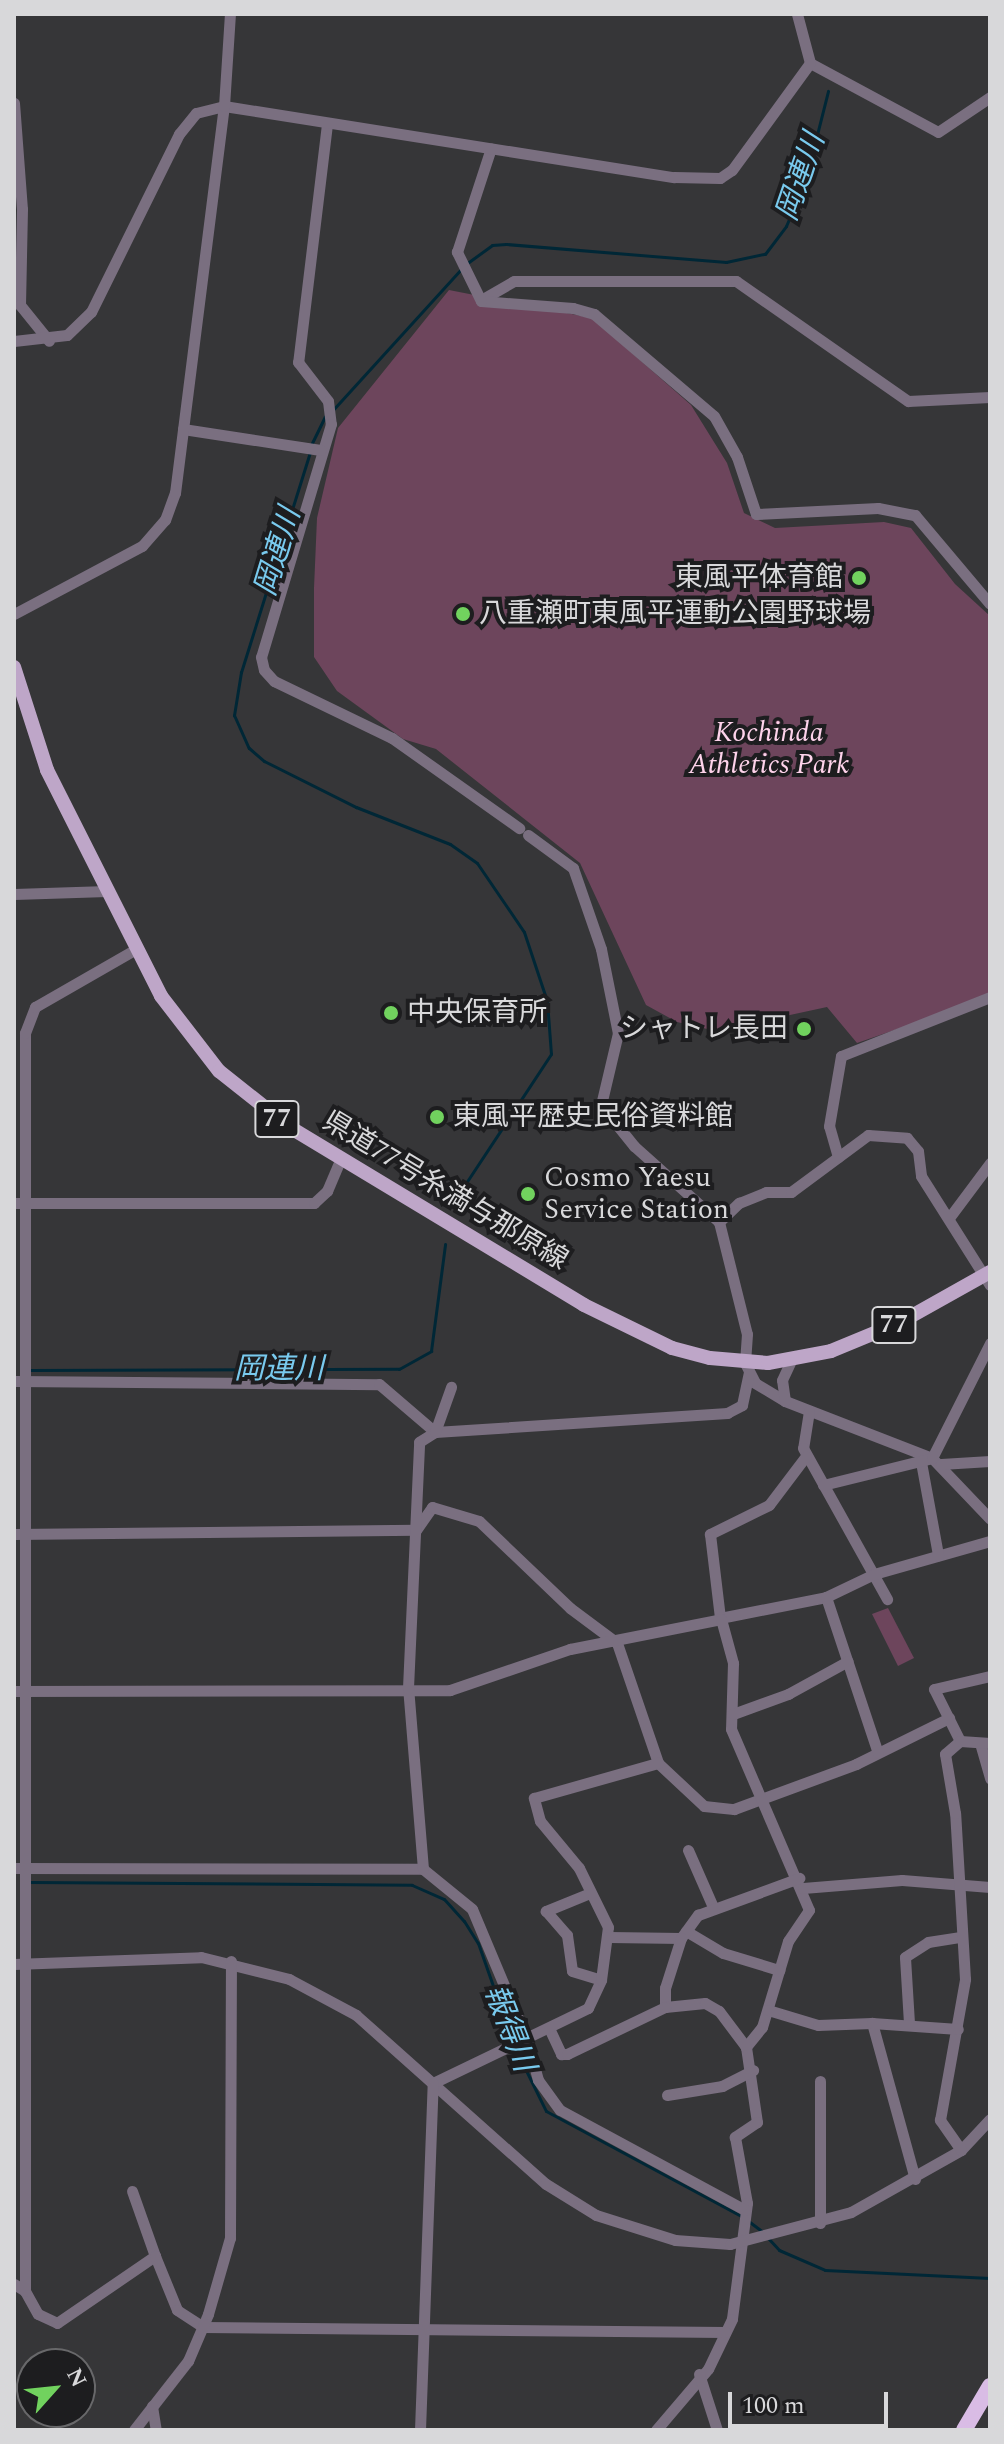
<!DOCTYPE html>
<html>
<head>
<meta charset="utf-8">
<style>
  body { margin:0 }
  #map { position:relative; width:1004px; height:2444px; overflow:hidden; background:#363638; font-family:Spectral,"Noto Sans JP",serif }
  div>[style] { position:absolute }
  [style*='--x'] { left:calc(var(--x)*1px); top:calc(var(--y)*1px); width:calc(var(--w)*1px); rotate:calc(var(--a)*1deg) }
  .green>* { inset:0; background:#6d455c }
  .stream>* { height:3px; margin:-1.5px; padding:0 1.5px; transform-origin:1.5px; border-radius:1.5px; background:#002736 }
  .minor>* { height:11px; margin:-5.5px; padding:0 5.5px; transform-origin:5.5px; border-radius:5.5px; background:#7a6f80 }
  .major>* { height:14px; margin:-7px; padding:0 7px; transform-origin:7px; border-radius:7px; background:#bea6c8 }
  .highway>* { height:16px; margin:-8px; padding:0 8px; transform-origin:8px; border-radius:8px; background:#d9bce5 }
  .dots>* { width:22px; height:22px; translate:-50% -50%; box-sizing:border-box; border:4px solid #1d1d1f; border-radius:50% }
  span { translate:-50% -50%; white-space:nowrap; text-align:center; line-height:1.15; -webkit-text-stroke:8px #1d1d1f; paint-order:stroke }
  .shield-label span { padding:2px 6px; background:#1d1d1f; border:2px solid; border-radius:6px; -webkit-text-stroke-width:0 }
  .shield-label { font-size:26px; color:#d8d8da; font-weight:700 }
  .poi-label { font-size:28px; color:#d8d8da }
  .right { translate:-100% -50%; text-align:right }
  .left { translate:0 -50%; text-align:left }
  .park-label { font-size:28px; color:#fed3eb; font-style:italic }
  .street-label { font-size:28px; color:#d8d8da }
  .water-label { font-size:30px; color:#79caee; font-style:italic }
  .frame { position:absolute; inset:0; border:16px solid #d8d8da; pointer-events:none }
  .north { position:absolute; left:16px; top:2348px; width:80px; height:80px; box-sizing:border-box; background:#1d1d1f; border:2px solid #68686a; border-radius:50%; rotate:63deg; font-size:22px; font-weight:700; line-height:32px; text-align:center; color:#d8d8da }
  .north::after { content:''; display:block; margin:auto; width:28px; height:36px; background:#71d25e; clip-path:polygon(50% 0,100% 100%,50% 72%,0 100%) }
  .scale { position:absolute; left:728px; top:2392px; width:160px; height:36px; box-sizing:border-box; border:4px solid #d8d8da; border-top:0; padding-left:10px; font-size:24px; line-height:28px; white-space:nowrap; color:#d8d8da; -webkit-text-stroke:6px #1d1d1f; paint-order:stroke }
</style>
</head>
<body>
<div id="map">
  <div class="green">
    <div style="clip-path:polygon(449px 290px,592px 318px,691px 405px,727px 463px,744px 513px,775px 528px,884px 522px,911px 528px,955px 584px,990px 616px,990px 997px,857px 1043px,827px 1007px,716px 1031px,677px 1022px,646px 1005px,580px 863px,436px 749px,403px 739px,337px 691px,314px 657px,314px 588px,317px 518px,338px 428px)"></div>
    <div style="clip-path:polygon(888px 1608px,914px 1658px,898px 1666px,872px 1614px)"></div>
  </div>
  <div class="stream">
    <div style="--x:466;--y:264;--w:32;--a:-36"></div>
    <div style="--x:492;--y:245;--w:14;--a:-4"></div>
    <div style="--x:506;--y:244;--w:221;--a:4.7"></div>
    <div style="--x:726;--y:262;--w:40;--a:-12"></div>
    <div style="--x:765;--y:254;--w:35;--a:-53"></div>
    <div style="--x:786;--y:226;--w:48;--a:-66.6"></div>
    <div style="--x:805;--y:182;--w:94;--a:-75.8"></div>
    <div style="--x:331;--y:412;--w:193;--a:-47.7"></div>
    <div style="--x:311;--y:445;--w:32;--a:-64"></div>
    <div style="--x:310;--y:452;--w:231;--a:107.4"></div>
    <div style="--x:241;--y:672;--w:44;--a:99.2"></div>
    <div style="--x:234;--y:715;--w:36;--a:66"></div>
    <div style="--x:249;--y:748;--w:20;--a:41"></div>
    <div style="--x:264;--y:761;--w:103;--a:26.6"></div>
    <div style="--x:356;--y:807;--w:101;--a:21.5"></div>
    <div style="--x:450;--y:844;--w:33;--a:35"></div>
    <div style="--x:477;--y:863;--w:83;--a:55.7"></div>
    <div style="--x:524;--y:932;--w:73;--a:71.6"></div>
    <div style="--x:547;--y:1001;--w:53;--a:85.7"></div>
    <div style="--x:551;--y:1054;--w:162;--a:123.4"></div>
    <div style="--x:30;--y:1370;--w:369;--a:-0.2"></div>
    <div style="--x:399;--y:1369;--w:37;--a:-29"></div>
    <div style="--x:431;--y:1351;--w:108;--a:-82.5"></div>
    <div style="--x:30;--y:1882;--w:382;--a:0.4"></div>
    <div style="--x:412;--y:1885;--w:35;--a:24"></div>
    <div style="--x:444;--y:1899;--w:30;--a:48"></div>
    <div style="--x:464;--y:1921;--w:26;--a:58"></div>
    <div style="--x:478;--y:1943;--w:103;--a:70.7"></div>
    <div style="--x:515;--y:2048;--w:70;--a:63.8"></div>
    <div style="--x:546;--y:2111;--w:221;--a:28.3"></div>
    <div style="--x:747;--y:2220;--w:20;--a:37"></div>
    <div style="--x:768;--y:2238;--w:16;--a:47"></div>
    <div style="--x:779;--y:2250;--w:50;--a:23.5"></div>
    <div style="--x:825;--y:2270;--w:165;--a:2.8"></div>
  </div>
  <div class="minor">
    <div style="--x:797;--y:14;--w:51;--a:75.1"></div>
    <div style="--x:810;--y:63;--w:145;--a:28.3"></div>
    <div style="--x:938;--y:132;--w:63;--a:-33.9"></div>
    <div style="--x:14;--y:103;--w:106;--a:85.7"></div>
    <div style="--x:22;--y:209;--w:96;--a:91.2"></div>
    <div style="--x:20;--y:305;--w:46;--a:51.1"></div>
    <div style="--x:327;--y:124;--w:240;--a:96.9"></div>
    <div style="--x:298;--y:362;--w:49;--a:52.4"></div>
    <div style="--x:328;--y:401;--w:23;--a:83"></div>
    <div style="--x:331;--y:424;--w:243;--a:106.7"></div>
    <div style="--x:261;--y:657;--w:13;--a:77"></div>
    <div style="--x:264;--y:670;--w:15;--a:48"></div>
    <div style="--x:274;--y:681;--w:131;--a:25.8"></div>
    <div style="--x:392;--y:738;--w:156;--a:35.3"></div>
    <div style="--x:481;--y:300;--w:38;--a:-30"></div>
    <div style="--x:514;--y:281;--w:222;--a:0"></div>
    <div style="--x:736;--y:281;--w:210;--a:34.9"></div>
    <div style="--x:908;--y:401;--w:82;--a:-2.8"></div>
    <div style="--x:481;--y:301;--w:92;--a:4.4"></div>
    <div style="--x:573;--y:308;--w:22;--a:16"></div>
    <div style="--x:594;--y:314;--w:157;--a:40.4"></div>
    <div style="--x:714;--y:416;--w:47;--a:60.7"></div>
    <div style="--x:737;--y:457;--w:60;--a:71.6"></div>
    <div style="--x:756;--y:514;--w:122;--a:-2.8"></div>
    <div style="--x:878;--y:508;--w:38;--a:11"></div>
    <div style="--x:915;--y:515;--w:116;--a:49.9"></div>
    <div style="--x:481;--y:301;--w:55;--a:-116.1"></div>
    <div style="--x:457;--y:252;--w:109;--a:-71.9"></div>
    <div style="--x:14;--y:341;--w:53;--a:-6.5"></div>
    <div style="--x:67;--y:335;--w:33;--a:-44"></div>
    <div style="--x:91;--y:312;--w:199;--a:-63.7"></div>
    <div style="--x:179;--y:134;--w:27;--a:-51"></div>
    <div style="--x:196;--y:113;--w:29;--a:-14"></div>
    <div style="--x:224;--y:106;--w:456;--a:9"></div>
    <div style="--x:674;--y:177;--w:46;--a:1.2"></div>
    <div style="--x:720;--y:178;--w:14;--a:-34"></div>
    <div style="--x:732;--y:170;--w:132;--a:-53.9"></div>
    <div style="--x:183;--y:429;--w:139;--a:8.7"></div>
    <div style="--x:14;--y:614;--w:145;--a:-28"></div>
    <div style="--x:142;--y:546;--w:35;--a:-49"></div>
    <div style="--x:165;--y:520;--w:29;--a:-70"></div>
    <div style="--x:175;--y:493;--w:390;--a:-82.8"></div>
    <div style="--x:224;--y:106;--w:92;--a:-86.3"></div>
    <div style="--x:528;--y:835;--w:56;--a:36.3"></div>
    <div style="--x:573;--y:868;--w:86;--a:70.9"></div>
    <div style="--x:601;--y:949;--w:86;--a:78.6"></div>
    <div style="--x:618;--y:1033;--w:74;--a:103.3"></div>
    <div style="--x:601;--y:1105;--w:53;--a:51.2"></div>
    <div style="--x:634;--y:1146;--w:114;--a:41.8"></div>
    <div style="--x:719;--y:1222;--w:115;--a:76"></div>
    <div style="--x:747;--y:1334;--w:29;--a:94"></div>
    <div style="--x:745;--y:1363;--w:22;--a:63"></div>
    <div style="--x:755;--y:1383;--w:35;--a:31"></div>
    <div style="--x:785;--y:1401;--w:158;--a:21.2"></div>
    <div style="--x:932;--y:1458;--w:84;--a:46.4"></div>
    <div style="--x:14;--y:894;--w:93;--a:-1.8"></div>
    <div style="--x:838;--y:1157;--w:32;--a:-106"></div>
    <div style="--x:829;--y:1126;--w:71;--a:-80.3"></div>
    <div style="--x:841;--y:1056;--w:160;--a:-21.6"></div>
    <div style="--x:14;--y:1203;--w:300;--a:0"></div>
    <div style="--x:314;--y:1203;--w:18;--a:-43"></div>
    <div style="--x:327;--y:1191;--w:36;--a:-67"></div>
    <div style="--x:949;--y:1218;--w:69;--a:-53.3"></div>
    <div style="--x:719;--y:1222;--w:28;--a:-44"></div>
    <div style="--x:739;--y:1203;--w:29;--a:-22"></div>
    <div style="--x:766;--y:1192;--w:25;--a:0"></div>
    <div style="--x:791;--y:1192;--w:96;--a:-36.5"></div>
    <div style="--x:868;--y:1135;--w:39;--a:4"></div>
    <div style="--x:907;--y:1138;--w:17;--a:50"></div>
    <div style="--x:918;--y:1151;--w:25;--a:83"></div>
    <div style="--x:921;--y:1176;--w:129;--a:57.7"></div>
    <div style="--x:14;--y:1381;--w:365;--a:0.5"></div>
    <div style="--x:379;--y:1384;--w:74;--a:40.6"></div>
    <div style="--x:435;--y:1432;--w:293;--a:-3.7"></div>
    <div style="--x:727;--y:1413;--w:17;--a:-28"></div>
    <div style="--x:742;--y:1405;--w:34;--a:-78"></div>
    <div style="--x:785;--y:1401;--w:21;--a:-98"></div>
    <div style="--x:782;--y:1380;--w:21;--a:-65"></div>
    <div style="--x:809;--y:1411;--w:37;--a:99"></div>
    <div style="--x:803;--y:1448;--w:173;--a:60.9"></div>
    <div style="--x:806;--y:1456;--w:61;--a:127.1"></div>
    <div style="--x:769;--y:1505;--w:66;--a:153.8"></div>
    <div style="--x:710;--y:1534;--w:85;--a:83.2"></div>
    <div style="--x:720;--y:1618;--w:108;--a:-11.2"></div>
    <div style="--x:826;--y:1597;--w:53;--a:-25.6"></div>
    <div style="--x:874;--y:1574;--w:121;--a:-15.9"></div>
    <div style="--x:921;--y:1462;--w:95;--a:79.6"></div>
    <div style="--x:941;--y:1464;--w:49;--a:-3.5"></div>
    <div style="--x:823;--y:1485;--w:112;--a:-13.9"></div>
    <div style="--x:932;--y:1458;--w:129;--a:-63.2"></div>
    <div style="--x:416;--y:1530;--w:28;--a:-55"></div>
    <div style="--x:432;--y:1507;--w:49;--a:16.6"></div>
    <div style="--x:479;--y:1521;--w:126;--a:43.7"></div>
    <div style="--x:570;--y:1608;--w:59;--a:36.7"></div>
    <div style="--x:617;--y:1643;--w:127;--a:71.1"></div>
    <div style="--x:658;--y:1763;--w:63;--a:43.1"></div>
    <div style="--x:704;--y:1806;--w:30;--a:6"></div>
    <div style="--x:734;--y:1809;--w:130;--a:-20.2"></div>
    <div style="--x:856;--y:1764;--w:104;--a:-26.3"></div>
    <div style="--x:14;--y:1534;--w:402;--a:-0.6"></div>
    <div style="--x:826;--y:1597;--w:164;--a:71.6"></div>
    <div style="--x:14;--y:1691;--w:436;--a:-0.1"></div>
    <div style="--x:450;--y:1690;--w:127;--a:-18.9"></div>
    <div style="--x:570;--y:1649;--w:154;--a:-11.2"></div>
    <div style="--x:721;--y:1619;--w:46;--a:74.7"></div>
    <div style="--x:733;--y:1663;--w:66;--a:91.7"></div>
    <div style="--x:731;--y:1729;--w:197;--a:66.7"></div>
    <div style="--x:809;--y:1910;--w:37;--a:124"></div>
    <div style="--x:788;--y:1941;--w:90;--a:106.8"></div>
    <div style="--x:762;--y:2027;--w:26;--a:129"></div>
    <div style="--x:746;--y:2047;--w:76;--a:81.7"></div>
    <div style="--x:757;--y:2122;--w:27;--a:146"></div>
    <div style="--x:735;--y:2137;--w:67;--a:79.7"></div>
    <div style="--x:747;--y:2203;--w:117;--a:97.4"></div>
    <div style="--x:732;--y:2319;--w:55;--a:115.6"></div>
    <div style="--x:708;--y:2369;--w:80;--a:130.4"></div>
    <div style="--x:733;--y:1714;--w:59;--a:-20"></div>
    <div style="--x:788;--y:1694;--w:68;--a:-28.8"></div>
    <div style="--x:960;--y:1741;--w:58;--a:-116.6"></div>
    <div style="--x:934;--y:1689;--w:57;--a:-13.1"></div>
    <div style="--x:980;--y:1743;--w:37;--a:74"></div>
    <div style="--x:688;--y:1850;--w:62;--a:66.3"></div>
    <div style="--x:14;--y:1868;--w:409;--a:0.1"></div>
    <div style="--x:423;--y:1869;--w:63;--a:39.2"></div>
    <div style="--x:472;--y:1909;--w:142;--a:67.2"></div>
    <div style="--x:527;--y:2040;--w:41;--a:74.6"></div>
    <div style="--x:538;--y:2080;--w:37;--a:54"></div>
    <div style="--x:560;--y:2110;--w:210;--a:28.4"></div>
    <div style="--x:423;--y:1869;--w:182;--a:-94.7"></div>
    <div style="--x:408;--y:1688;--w:246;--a:-87.4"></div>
    <div style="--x:419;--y:1442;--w:19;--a:-32"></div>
    <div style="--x:435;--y:1432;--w:48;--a:-70.4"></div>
    <div style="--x:803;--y:1888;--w:99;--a:-4.6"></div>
    <div style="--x:902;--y:1880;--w:88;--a:4.5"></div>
    <div style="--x:590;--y:1893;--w:48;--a:157.8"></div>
    <div style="--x:546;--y:1911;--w:32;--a:49"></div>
    <div style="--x:567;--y:1935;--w:36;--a:82"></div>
    <div style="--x:572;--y:1971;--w:30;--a:17"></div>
    <div style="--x:686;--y:1931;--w:43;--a:30.7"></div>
    <div style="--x:723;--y:1953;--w:59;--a:16.9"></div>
    <div style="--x:609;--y:1937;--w:72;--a:0.8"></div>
    <div style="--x:681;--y:1938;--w:29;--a:-54"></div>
    <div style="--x:698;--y:1915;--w:108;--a:-20.1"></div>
    <div style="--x:681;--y:1938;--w:52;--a:107.7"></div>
    <div style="--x:665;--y:1988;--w:19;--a:90"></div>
    <div style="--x:665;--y:2007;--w:40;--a:-5.7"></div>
    <div style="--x:705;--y:2003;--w:16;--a:30"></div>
    <div style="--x:719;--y:2011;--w:45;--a:53.1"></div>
    <div style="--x:14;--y:1964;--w:187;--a:-2.1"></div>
    <div style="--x:201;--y:1957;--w:91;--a:14"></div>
    <div style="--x:289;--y:1979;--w:76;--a:28.2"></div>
    <div style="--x:356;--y:2015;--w:254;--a:41.7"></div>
    <div style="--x:546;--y:2184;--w:59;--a:31.8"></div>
    <div style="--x:596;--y:2215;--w:83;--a:17.6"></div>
    <div style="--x:675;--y:2240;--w:55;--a:4.2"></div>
    <div style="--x:730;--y:2244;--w:125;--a:-14.8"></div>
    <div style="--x:851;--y:2212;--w:126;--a:-29.4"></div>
    <div style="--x:961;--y:2150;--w:42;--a:-46.9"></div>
    <div style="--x:768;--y:2010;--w:52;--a:16.7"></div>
    <div style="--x:818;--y:2025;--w:54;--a:-2.1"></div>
    <div style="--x:909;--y:2023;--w:66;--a:-93.5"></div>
    <div style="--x:905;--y:1957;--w:27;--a:-33"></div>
    <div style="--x:928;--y:1942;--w:33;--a:-9"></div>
    <div style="--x:549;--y:2028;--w:29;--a:65"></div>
    <div style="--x:561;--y:2054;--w:6;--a:0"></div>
    <div style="--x:567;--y:2054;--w:109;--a:-25.6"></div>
    <div style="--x:820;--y:2081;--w:142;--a:90"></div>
    <div style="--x:433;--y:2083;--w:172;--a:-25.8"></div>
    <div style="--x:588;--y:2008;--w:31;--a:-65"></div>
    <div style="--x:601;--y:1980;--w:53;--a:-82.5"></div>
    <div style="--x:608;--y:1927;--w:66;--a:-116.2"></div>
    <div style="--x:579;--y:1868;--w:61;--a:-129.7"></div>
    <div style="--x:540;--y:1821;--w:24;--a:-105"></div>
    <div style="--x:534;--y:1798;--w:129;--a:-15.8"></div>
    <div style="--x:667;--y:2095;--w:56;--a:-9.3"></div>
    <div style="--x:722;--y:2086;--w:35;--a:-27"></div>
    <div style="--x:961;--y:2150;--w:37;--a:-125"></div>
    <div style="--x:940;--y:2120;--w:143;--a:-79.9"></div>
    <div style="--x:965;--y:1979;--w:166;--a:-93.4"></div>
    <div style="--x:955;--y:1813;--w:60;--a:-99.6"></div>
    <div style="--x:945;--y:1754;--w:20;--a:-41"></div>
    <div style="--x:960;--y:1741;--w:30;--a:4"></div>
    <div style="--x:915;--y:2179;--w:162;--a:-105.4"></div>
    <div style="--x:872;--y:2023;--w:86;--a:4"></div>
    <div style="--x:132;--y:2191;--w:69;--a:70.5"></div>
    <div style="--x:14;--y:2284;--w:13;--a:32"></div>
    <div style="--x:25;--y:2291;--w:26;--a:61"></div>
    <div style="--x:38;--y:2314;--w:21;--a:25"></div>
    <div style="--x:57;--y:2323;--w:119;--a:-34.4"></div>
    <div style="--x:155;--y:2256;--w:58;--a:67.8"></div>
    <div style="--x:177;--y:2310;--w:31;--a:33"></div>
    <div style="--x:203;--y:2327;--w:522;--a:0.55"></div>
    <div style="--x:25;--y:2291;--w:1258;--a:-90"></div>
    <div style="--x:25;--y:1033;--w:28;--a:-69"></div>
    <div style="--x:35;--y:1007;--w:116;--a:-29.9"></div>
    <div style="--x:699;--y:2374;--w:59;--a:72.2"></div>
    <div style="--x:152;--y:2406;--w:24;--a:81"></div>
    <div style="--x:134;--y:2430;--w:88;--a:-52"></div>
    <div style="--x:188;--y:2361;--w:51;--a:-66.9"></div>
    <div style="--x:208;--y:2314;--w:79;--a:-73.9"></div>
    <div style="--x:230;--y:2238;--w:277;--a:-89.8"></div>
    <div style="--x:420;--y:2430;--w:347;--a:-87.9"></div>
  </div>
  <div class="major">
    <div style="--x:14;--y:667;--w:108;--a:72.2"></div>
    <div style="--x:47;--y:770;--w:253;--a:63.2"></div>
    <div style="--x:161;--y:996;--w:95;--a:52.3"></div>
    <div style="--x:219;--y:1071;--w:92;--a:38.4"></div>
    <div style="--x:291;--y:1128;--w:342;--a:31.1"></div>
    <div style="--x:584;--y:1305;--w:98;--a:26"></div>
    <div style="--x:672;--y:1348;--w:39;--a:15"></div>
    <div style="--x:710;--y:1358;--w:58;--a:4.9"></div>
    <div style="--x:768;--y:1363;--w:64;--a:-10.8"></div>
    <div style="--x:831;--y:1351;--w:74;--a:-22.4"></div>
    <div style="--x:899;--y:1323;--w:104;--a:-29.3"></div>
  </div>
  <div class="highway">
    <div style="--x:964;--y:2430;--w:51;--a:-59.4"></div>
  </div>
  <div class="dots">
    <div style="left:859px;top:578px;background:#71d25e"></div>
    <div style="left:463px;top:614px;background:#71d25e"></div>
    <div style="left:391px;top:1013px;background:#71d25e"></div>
    <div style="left:804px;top:1029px;background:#71d25e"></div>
    <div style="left:437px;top:1117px;background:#71d25e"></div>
    <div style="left:528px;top:1194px;background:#71d25e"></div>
  </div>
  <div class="shield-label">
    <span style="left:277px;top:1119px">77</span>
    <span style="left:894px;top:1325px">77</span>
  </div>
  <div class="poi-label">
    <span class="right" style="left:843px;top:578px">東風平体育館</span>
    <span class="left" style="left:479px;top:614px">八重瀬町東風平運動公園野球場</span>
    <span class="left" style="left:407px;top:1013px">中央保育所</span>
    <span class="right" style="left:788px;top:1029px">シャトレ長田</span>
    <span class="left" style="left:453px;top:1117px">東風平歴史民俗資料館</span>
    <span class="left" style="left:544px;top:1194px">Cosmo Yaesu<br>Service Station</span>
  </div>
  <div class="park-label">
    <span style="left:769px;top:749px">Kochinda<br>Athletics Park</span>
  </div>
  <div class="street-label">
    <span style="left:445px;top:1191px;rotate:31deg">県道77号糸満与那原線</span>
  </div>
  <div class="water-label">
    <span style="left:801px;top:177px;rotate:-71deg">岡連川</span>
    <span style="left:278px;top:552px;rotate:-73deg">岡連川</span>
    <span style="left:279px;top:1369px">岡連川</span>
    <span style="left:509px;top:2028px;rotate:69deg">報得川</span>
  </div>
  <div class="frame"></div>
  <div class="north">N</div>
  <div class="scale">100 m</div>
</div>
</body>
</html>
